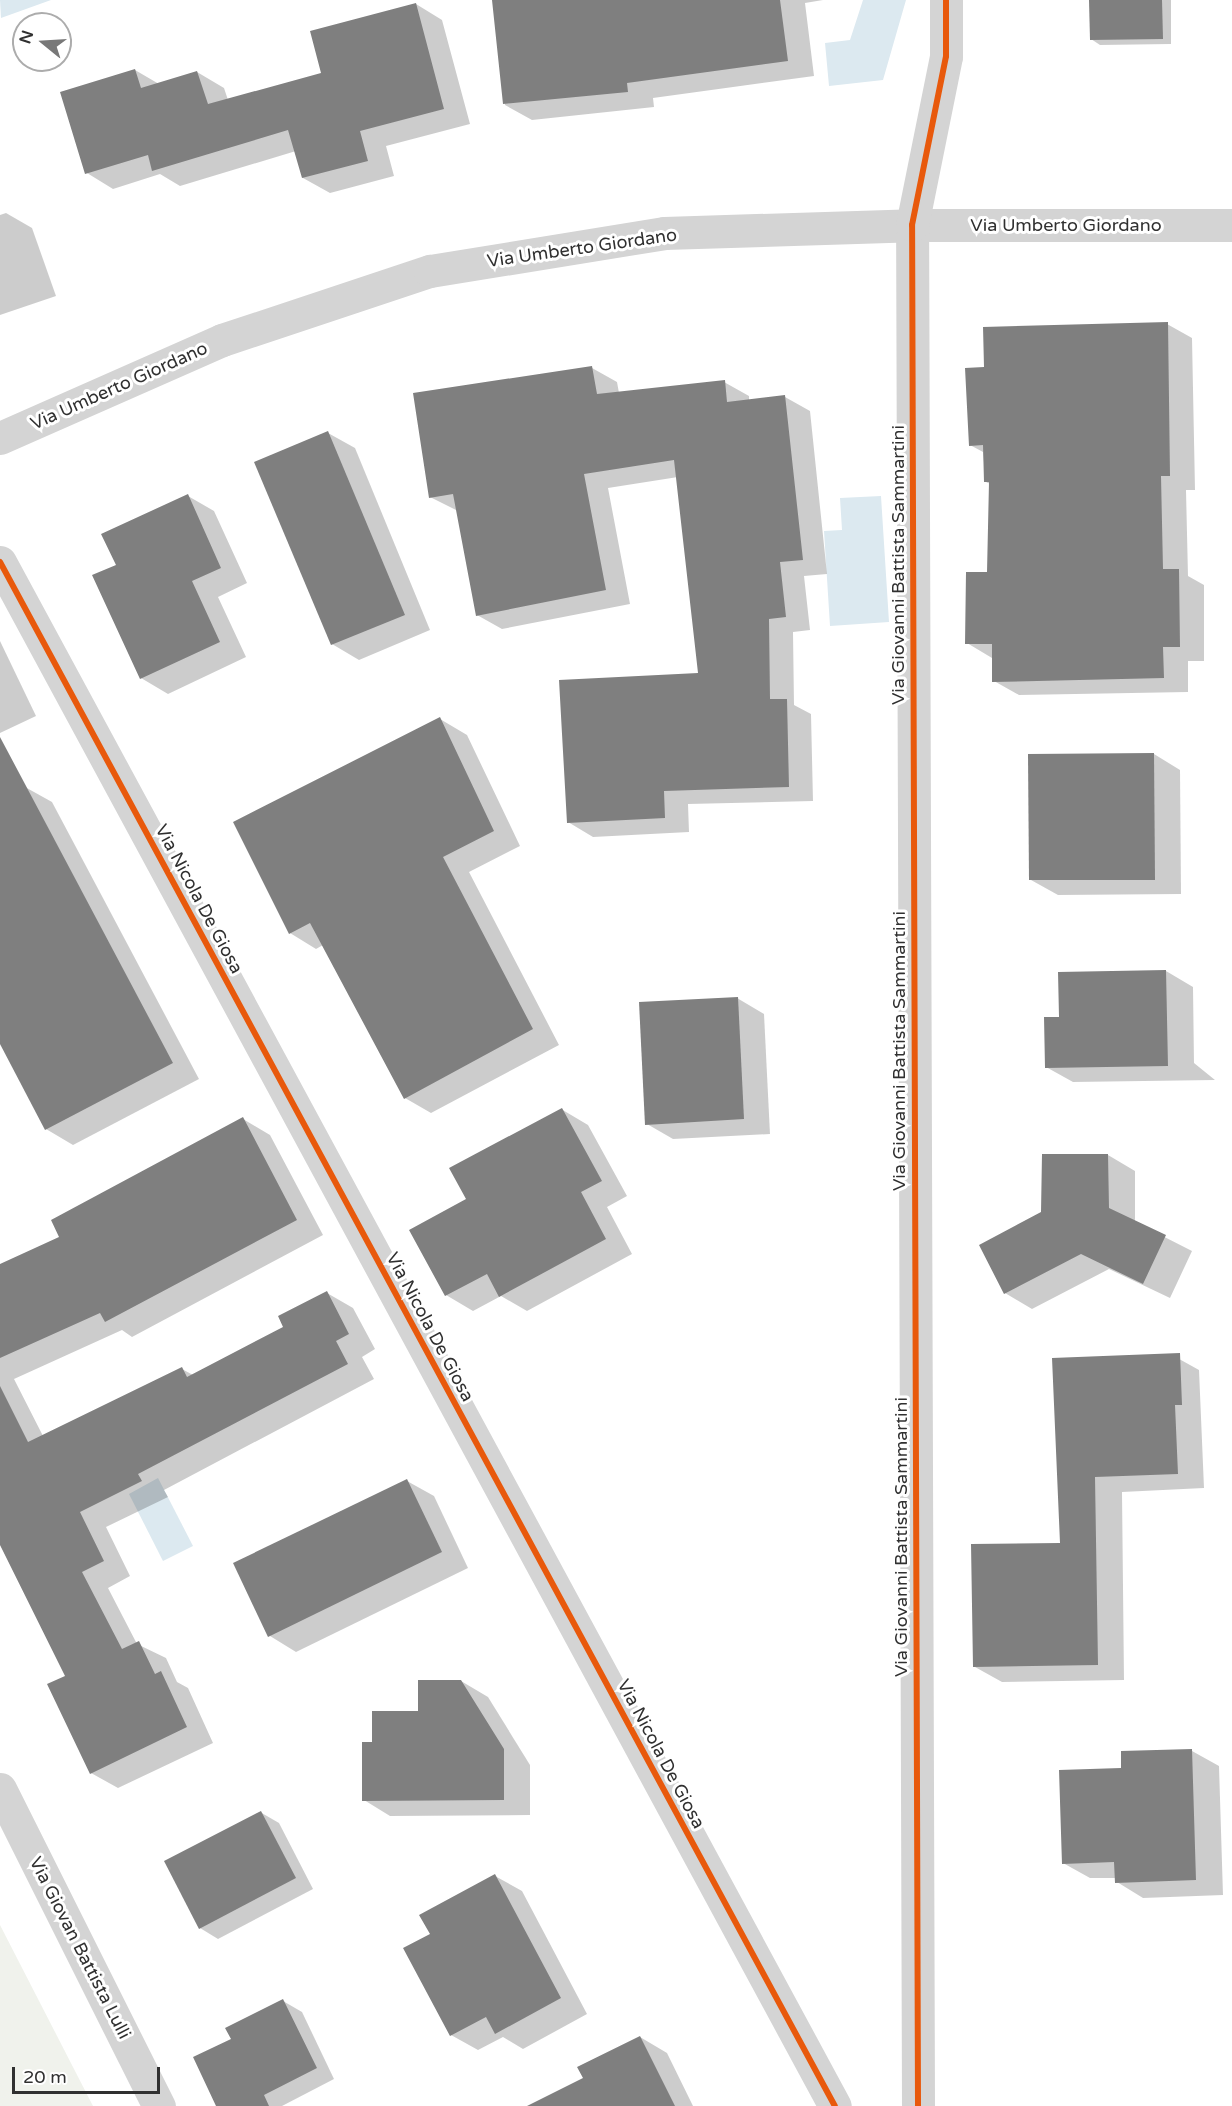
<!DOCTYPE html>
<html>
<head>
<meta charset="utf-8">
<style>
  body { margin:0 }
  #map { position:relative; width:1232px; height:2106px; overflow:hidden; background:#fff; font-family:"Varela Round",sans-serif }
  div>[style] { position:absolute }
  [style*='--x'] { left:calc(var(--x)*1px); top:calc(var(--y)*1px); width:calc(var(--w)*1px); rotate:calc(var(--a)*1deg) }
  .green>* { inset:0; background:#f0f2ec }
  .water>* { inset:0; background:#dce9f0 }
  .shadow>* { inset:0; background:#0003 }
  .building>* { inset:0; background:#7f7f7f }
  .street>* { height:33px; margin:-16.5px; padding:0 16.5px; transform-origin:16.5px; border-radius:16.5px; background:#d4d4d4 }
  .cycleway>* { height:6px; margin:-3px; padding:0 3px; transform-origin:3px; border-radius:3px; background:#e8590c }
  span { translate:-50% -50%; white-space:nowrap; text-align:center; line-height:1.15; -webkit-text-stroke:6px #fff; paint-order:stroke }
  .street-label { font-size:18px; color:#303030 }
  .north { position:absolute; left:12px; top:12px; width:60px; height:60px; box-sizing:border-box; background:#fff; border:2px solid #acacac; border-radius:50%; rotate:288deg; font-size:16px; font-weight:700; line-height:24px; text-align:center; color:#303030 }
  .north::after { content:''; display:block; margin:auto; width:21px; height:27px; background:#787878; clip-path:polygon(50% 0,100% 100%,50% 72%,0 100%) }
  .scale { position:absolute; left:12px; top:2067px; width:148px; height:27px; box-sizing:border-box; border:3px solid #303030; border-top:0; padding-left:8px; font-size:18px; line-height:21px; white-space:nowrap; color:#303030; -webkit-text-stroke:4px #fff; paint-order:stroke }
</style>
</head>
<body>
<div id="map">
  <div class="green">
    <div style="clip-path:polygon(0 1925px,93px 2106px,0 2106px)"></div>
  </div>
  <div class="water">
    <div style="clip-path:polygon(0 0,51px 0,1px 18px)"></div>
    <div style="clip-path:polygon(863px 0,906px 0,883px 80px,829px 86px,825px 43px,850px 40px)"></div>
    <div style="clip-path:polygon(881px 496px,889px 622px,830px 626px,824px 531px,842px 530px,840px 498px)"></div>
    <div style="clip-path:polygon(158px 1478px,193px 1546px,163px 1561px,129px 1494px)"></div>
  </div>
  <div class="shadow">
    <div style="clip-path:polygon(493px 0,823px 0,805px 3px,814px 76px,653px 98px,654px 107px,532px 120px,505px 105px)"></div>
    <div style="clip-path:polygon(1090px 0,1171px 0,1171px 44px,1100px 45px,1091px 39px)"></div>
    <div style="clip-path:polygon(416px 4px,442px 20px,470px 124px,386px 146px,394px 176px,330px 193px,303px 178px,296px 151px,180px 186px,160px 174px,113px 189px,87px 173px,135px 70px,159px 84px,197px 72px,224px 88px,228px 100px,323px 75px)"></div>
    <div style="clip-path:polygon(6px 213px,32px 228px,56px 296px,0 315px,0 215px)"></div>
    <div style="clip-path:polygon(1167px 324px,1192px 338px,1195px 490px,1186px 490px,1188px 576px,1204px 585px,1204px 661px,1188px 661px,1188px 692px,1019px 695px,994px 681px,992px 658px,967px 643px,989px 573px,990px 484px,986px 482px,983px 452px,970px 445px,985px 369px)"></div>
    <div style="clip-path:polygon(592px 368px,617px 382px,619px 393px,724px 382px,749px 396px,749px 401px,785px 397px,810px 411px,827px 574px,804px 576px,810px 630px,793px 632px,794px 705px,811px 714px,813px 801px,688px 804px,689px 832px,593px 837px,568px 822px,699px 675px,678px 477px,608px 488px,630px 604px,502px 629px,477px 615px,458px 511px,430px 497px)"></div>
    <div style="clip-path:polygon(328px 433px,355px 448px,430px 630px,359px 660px,332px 644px)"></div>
    <div style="clip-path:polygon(188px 496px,214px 511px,247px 583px,218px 597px,246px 657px,168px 694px,141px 678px,118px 565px)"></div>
    <div style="clip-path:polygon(0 641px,36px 716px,0 733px)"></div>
    <div style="clip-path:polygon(440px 719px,467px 735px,520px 846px,469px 872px,559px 1045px,431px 1113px,405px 1098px,323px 945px,316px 949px,290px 933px)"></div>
    <div style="clip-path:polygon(1154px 754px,1180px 770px,1181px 894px,1058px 895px,1031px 880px)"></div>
    <div style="clip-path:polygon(25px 787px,52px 802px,199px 1079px,73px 1145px,46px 1129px,0 1040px,0 800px)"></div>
    <div style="clip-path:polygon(1166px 971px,1193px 987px,1194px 1063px,1215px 1080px,1073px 1082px,1046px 1067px,1060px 1018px,1059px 973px)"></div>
    <div style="clip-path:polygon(737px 998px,764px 1014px,770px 1134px,673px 1139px,647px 1124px)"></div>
    <div style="clip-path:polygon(561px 1109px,588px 1125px,627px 1196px,607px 1207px,632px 1254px,527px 1311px,501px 1296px,473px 1311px,446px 1295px,468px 1200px)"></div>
    <div style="clip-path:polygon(243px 1119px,270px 1135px,323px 1235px,132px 1337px,122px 1330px,14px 1379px,43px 1436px,182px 1369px,193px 1375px,285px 1328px,327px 1293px,353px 1308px,375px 1349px,362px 1357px,374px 1379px,164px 1490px,168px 1497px,106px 1527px,130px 1576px,108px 1588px,137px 1644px,166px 1658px,177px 1682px,188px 1688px,213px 1743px,118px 1788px,91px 1773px,67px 1677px,0 1544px,0 1265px,62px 1238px)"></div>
    <div style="clip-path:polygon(1108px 1155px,1135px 1171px,1135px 1222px,1192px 1251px,1170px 1298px,1109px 1269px,1032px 1309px,1005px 1293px,1043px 1213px)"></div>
    <div style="clip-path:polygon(1172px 1355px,1199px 1370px,1204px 1488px,1122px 1492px,1124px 1680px,1002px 1682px,975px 1667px,1062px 1544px,1054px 1359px)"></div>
    <div style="clip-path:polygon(407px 1481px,434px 1496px,468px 1568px,296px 1652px,270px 1636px)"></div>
    <div style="clip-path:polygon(461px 1681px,488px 1697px,530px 1765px,530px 1815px,390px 1816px,364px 1800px,373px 1743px)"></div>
    <div style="clip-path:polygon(1192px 1751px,1219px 1766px,1223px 1895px,1143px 1898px,1117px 1882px,1116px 1878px,1090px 1878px,1063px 1863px,1123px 1769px)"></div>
    <div style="clip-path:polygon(260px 1812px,279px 1823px,313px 1889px,218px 1939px,200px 1928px)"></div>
    <div style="clip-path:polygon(495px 1876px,522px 1891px,587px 2014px,523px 2049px,503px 2037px,478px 2050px,451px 2035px,432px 1935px)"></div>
    <div style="clip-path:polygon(283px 2001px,302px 2012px,334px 2079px,282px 2106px,218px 2106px,233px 2039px)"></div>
    <div style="clip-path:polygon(640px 2037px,667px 2053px,693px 2106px,531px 2106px,585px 2078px)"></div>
  </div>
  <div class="building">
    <div style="clip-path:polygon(492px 0,780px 0,788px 61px,627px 83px,628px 92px,503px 104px)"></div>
    <div style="clip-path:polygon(1089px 0,1162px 0,1163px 39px,1090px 40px)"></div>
    <div style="clip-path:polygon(416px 3px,444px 109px,360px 131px,368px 161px,302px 178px,288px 130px,152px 171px,148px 155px,85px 174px,60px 92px,135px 69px,141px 88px,197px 71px,208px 104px,321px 73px,310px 31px)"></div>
    <div style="clip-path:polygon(1168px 322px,1170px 476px,1161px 476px,1163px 569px,1179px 569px,1180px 647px,1163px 647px,1164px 678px,992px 682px,992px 644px,965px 644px,966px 572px,987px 572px,989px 482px,984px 482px,983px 445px,969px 446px,965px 368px,984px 367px,983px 327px)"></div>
    <div style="clip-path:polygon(592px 366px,597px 394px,725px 380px,727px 402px,785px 395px,803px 560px,780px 562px,786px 617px,769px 619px,770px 699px,787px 699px,789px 787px,664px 791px,665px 818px,567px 823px,559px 680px,698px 673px,674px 460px,584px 474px,606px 590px,476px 616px,453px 494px,429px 498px,413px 393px)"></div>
    <div style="clip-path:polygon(328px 431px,405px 615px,331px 645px,254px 462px)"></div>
    <div style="clip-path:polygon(188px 494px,221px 568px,192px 581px,220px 642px,140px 679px,92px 575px,116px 565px,101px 534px)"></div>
    <div style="clip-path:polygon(440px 717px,494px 831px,443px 857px,533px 1029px,404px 1099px,310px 923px,289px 934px,233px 822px)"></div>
    <div style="clip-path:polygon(0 737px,173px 1063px,45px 1130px,0 1044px)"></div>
    <div style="clip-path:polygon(1154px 753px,1155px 880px,1029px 880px,1028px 754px)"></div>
    <div style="clip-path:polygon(1166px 970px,1168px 1066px,1045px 1068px,1044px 1017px,1059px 1017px,1058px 972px)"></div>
    <div style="clip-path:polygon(738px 997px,744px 1119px,645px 1125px,639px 1002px)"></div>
    <div style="clip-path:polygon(562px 1108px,602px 1181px,581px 1192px,606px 1239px,499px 1297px,487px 1274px,445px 1296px,409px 1230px,466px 1199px,449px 1168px)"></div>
    <div style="clip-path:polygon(243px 1117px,297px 1220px,105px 1322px,100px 1313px,0 1358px,0 1264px,59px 1237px,51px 1220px)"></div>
    <div style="clip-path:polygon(1042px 1154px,1108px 1154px,1109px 1208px,1166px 1235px,1143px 1284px,1081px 1254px,1004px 1294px,979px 1245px,1041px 1212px)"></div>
    <div style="clip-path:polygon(327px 1291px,349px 1334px,336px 1341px,348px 1364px,138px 1474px,142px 1481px,80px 1512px,104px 1561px,82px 1572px,122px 1649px,139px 1641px,155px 1674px,161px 1671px,187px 1727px,90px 1774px,47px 1684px,65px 1676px,0 1545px,0 1386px,28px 1442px,182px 1367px,187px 1377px,283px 1327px,278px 1316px)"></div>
    <div style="clip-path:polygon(1180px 1353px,1182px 1405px,1175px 1405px,1178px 1474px,1095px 1477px,1098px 1665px,973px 1667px,971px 1544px,1060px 1543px,1052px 1358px)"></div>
    <div style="clip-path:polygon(407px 1479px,442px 1552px,268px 1637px,233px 1563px)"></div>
    <div style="clip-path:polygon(418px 1680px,461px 1680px,504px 1749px,504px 1800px,362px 1801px,362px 1742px,372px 1742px,372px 1711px,418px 1711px)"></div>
    <div style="clip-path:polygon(1192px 1749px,1196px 1880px,1115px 1883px,1114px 1862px,1062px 1864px,1059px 1770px,1121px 1768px,1121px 1751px)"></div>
    <div style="clip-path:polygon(261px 1811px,296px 1878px,199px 1929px,164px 1861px)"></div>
    <div style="clip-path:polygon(495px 1874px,561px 1998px,495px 2034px,486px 2017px,450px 2036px,403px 1948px,430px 1934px,419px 1915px)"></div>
    <div style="clip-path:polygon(283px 1999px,317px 2068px,264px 2095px,269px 2106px,216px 2106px,193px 2057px,231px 2039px,225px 2028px)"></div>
    <div style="clip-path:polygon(640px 2036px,675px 2106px,527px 2106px,583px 2078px,577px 2067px)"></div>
  </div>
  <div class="street">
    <div style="--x:0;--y:438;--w:243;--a:-23.8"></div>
    <div style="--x:222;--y:340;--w:219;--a:-18.4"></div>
    <div style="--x:430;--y:271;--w:237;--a:-9.2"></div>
    <div style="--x:664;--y:233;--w:248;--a:-1.8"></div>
    <div style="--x:912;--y:225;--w:320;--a:0"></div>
    <div style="--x:0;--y:562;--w:1755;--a:61.6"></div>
    <div style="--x:0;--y:1789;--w:355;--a:63.4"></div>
    <div style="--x:918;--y:2106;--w:1881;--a:-90.18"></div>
    <div style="--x:912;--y:225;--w:172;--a:-78.6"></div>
    <div style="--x:946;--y:56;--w:56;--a:-90"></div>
  </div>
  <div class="cycleway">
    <div style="--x:0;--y:562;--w:1755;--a:61.6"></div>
    <div style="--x:918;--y:2106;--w:1881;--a:-90.18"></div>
    <div style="--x:912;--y:225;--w:172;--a:-78.6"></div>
    <div style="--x:946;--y:56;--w:56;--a:-90"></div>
  </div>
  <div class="street-label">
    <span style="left:1066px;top:225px">Via Umberto Giordano</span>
    <span style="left:582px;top:248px;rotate:-8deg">Via Umberto Giordano</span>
    <span style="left:119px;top:386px;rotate:-24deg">Via Umberto Giordano</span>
    <span style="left:898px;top:565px;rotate:-90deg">Via Giovanni Battista Sammartini</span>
    <span style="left:199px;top:899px;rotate:62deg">Via Nicola De Giosa</span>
    <span style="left:899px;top:1051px;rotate:-90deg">Via Giovanni Battista Sammartini</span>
    <span style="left:430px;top:1327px;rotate:62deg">Via Nicola De Giosa</span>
    <span style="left:901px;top:1537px;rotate:-90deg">Via Giovanni Battista Sammartini</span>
    <span style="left:661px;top:1754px;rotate:62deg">Via Nicola De Giosa</span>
    <span style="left:80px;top:1948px;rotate:63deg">Via Giovan Battista Lulli</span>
  </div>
  <div class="north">N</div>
  <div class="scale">20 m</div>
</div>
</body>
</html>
